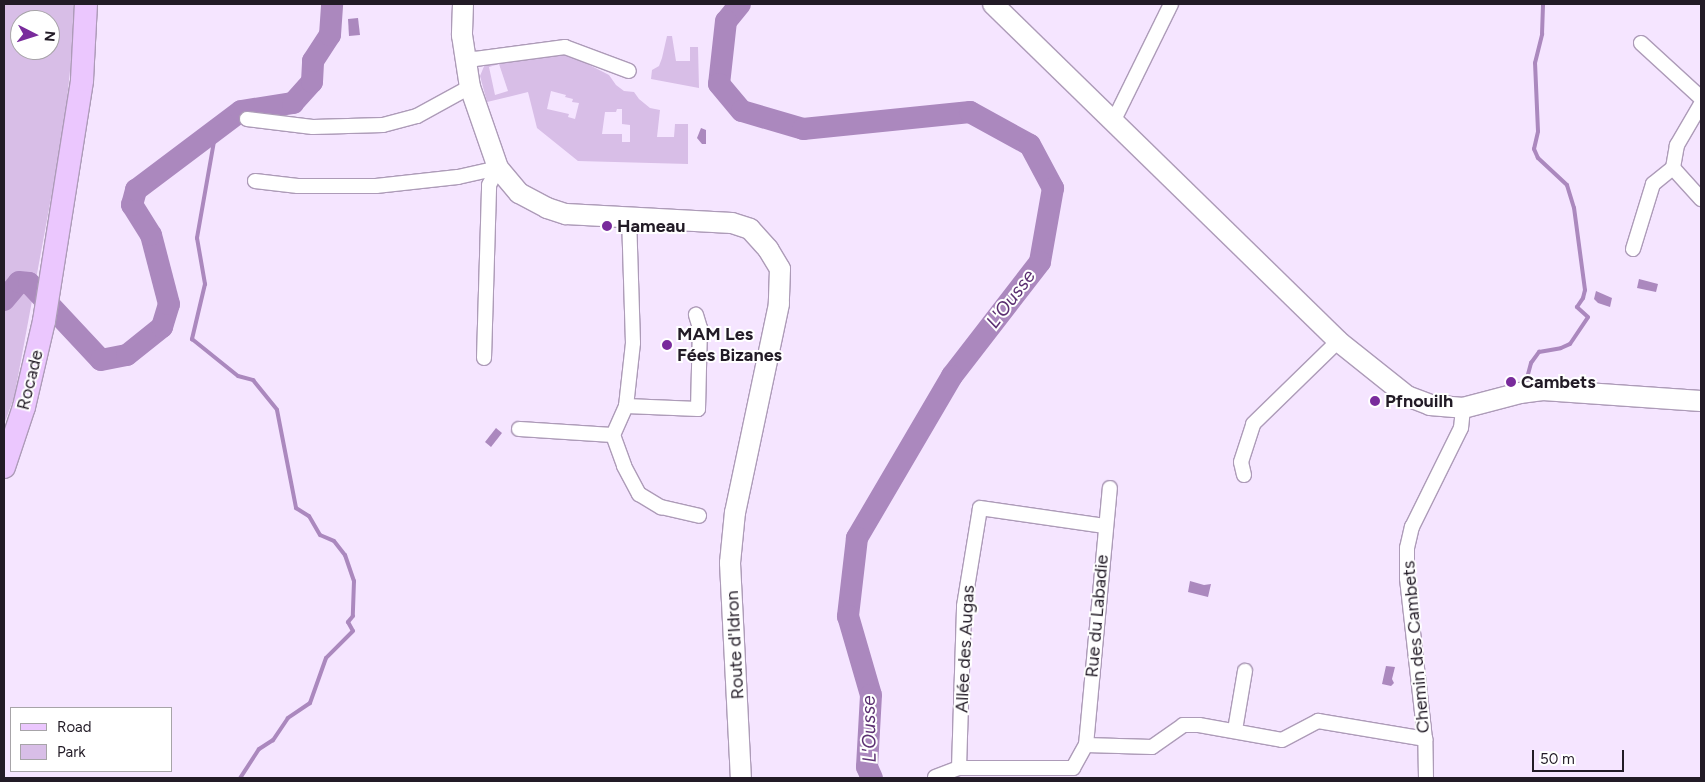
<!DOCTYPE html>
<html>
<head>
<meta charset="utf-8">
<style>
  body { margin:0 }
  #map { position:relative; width:1705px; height:782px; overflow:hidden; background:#f5e5ff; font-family:Figtree,sans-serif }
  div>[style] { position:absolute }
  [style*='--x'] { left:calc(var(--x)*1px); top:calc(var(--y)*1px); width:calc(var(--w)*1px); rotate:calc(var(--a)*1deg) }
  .green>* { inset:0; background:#d8bee7 }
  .water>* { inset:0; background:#ab88be }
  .stream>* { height:4px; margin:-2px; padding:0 2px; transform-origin:2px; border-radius:2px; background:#ab88be }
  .river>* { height:22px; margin:-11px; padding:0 11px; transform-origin:11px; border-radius:11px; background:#ab88be }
  .roads { filter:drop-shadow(1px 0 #ad9bb8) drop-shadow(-1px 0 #ad9bb8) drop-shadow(0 1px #ad9bb8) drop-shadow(0 -1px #ad9bb8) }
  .street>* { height:14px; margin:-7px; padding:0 7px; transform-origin:7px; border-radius:7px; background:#fff }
  .secondary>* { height:20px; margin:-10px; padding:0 10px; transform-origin:10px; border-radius:10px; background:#fff }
  .primary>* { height:22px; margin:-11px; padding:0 11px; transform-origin:11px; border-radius:11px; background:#ebc7fe }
  .dots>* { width:14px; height:14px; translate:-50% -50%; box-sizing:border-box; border:2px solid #fff; border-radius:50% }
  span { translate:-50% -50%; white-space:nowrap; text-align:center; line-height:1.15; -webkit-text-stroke:4px #fff; paint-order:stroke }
  .poi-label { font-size:18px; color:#221b26; font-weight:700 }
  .left { translate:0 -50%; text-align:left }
  .street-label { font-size:18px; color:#221b26 }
  .water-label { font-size:19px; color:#5c3072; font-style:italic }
  .frame { position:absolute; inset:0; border:5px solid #221b26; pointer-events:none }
  .legend { position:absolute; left:10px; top:707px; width:162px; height:65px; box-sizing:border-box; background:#fff; border:1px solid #a7a4a8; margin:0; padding:6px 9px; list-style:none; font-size:15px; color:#221b26 }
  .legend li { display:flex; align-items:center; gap:10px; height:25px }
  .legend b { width:25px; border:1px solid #a7a4a8 }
  .north { position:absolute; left:10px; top:10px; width:50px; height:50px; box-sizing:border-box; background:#fff; border:1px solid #a7a4a8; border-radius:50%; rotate:95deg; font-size:14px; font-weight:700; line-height:20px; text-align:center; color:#221b26 }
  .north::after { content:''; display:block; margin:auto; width:18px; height:22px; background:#792b9c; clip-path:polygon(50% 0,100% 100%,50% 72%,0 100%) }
  .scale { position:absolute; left:1532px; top:750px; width:92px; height:22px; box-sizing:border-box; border:2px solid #221b26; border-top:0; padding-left:6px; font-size:15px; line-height:18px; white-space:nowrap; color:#221b26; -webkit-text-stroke:4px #fff; paint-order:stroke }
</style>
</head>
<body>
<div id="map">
  <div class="green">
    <div style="clip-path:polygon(evenodd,4px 4px,77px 4px,64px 128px,14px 398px,4px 424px,4px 4px,20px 20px,50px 20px,50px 50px,20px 50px,20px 20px)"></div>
    <div style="clip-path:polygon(667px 36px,672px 36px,676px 61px,690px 61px,690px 47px,698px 47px,699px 88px,651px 79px,652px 70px,659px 66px,662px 58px)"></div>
    <div style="clip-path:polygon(evenodd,566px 53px,609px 75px,616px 85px,624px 91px,634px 92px,639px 99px,650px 108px,660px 110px,657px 137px,674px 137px,675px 124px,688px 124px,688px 164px,578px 161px,537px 128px,528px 92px,487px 102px,480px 76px,485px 64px,566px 53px,499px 64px,508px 91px,495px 95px,489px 67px,499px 64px,566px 53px,551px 91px,566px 95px,565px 97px,573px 99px,572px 102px,579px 103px,575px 119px,568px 117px,569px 114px,547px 109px,551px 91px,566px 53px,617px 109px,622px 109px,622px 124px,630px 125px,630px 142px,622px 142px,622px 134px,602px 134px,605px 112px,616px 112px,617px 109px)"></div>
  </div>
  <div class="water">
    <div style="clip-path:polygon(358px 18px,360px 35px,349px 36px,348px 19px)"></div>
    <div style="clip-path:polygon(701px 128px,706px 130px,706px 144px,702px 144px,697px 138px)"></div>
    <div style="clip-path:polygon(1639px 279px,1658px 284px,1656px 292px,1637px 288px)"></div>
    <div style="clip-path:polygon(1596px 291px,1612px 298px,1610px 307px,1598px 303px,1594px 299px)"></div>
    <div style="clip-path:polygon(496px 428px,502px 433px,491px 447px,485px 442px)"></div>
    <div style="clip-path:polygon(1190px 581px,1204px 585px,1211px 584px,1208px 597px,1188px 592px)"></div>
    <div style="clip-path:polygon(1386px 666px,1395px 667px,1392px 679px,1394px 683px,1391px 686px,1382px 684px)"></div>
  </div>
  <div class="stream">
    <div style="--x:216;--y:130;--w:110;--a:100"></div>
    <div style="--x:197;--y:238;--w:47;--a:80.1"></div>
    <div style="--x:205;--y:284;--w:57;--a:103.3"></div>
    <div style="--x:192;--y:339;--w:59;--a:38.8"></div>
    <div style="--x:238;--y:376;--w:16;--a:15"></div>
    <div style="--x:253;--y:380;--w:38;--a:51"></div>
    <div style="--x:277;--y:410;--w:100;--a:79"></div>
    <div style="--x:296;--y:508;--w:15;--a:32"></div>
    <div style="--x:309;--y:516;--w:22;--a:60"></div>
    <div style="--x:320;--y:535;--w:15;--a:23"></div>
    <div style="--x:334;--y:541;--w:18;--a:52"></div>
    <div style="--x:345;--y:555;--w:28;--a:71"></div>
    <div style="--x:354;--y:581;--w:35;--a:92"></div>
    <div style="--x:353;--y:616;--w:8;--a:130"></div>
    <div style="--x:348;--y:622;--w:10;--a:61"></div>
    <div style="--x:353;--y:631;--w:38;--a:135"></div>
    <div style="--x:326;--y:658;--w:48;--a:109.6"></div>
    <div style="--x:310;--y:703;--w:27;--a:146"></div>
    <div style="--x:288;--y:718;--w:27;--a:124"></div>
    <div style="--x:273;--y:740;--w:17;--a:147"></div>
    <div style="--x:259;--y:749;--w:35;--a:123"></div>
    <div style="--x:1527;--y:378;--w:16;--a:-75"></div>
    <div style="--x:1531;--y:363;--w:14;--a:-54"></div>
    <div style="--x:1539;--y:352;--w:22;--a:-10"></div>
    <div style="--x:1561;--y:348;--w:10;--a:-24"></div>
    <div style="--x:1570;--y:344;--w:32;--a:-56"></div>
    <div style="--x:1588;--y:317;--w:15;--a:-138"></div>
    <div style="--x:1577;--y:307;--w:11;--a:-56"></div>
    <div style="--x:1583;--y:298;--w:8;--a:-76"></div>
    <div style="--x:1585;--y:290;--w:83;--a:-97.6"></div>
    <div style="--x:1574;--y:208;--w:24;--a:-107"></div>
    <div style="--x:1567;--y:185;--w:40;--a:-137"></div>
    <div style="--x:1538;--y:158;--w:10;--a:-114"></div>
    <div style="--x:1534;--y:149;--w:18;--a:-77"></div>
    <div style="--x:1538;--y:131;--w:68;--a:-92.5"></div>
    <div style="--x:1535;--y:63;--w:30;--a:-76"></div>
    <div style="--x:1542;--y:34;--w:30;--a:-88"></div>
  </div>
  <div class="river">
    <div style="--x:740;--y:4;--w:22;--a:129"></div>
    <div style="--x:726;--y:21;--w:63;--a:96.3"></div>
    <div style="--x:719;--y:84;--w:35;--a:50"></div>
    <div style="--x:742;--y:111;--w:64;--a:16.4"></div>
    <div style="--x:803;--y:129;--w:168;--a:-5.8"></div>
    <div style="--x:970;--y:112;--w:68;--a:28.8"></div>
    <div style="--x:1030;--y:145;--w:49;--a:61.9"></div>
    <div style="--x:1053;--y:188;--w:75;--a:100"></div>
    <div style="--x:1040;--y:262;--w:144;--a:127.7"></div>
    <div style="--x:952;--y:376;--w:188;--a:120.4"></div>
    <div style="--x:857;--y:538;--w:79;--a:96.6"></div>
    <div style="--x:848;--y:616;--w:82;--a:73.8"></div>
    <div style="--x:871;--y:695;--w:72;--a:93.2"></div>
    <div style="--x:867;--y:767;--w:12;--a:66"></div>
    <div style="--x:4;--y:300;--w:23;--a:-50"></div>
    <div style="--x:19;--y:282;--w:10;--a:6"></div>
    <div style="--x:29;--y:283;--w:105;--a:46.9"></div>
    <div style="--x:101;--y:360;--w:26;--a:-11"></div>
    <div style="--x:127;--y:355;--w:45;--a:-38.7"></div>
    <div style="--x:162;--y:327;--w:24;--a:-73"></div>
    <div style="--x:169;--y:304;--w:71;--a:-104.6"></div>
    <div style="--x:151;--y:235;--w:36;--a:-122"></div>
    <div style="--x:132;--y:205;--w:16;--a:-75"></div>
    <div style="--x:136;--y:190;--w:131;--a:-37"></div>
    <div style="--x:241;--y:111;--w:53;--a:-8.7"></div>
    <div style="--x:293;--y:103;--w:28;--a:-48"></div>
    <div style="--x:312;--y:82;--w:21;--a:-87"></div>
    <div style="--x:313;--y:61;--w:31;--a:-57"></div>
    <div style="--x:330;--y:35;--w:31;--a:-86"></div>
  </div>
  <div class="roads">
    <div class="street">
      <div style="--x:1641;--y:43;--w:81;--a:42.5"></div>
      <div style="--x:465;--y:63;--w:11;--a:-22"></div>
      <div style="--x:475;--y:59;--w:91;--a:-7.6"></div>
      <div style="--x:565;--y:47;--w:68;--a:20.6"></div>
      <div style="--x:1701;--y:104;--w:48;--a:120.3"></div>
      <div style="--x:1677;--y:145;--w:23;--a:100"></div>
      <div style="--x:1673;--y:168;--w:42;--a:47.9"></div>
      <div style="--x:247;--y:119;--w:66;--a:6.9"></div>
      <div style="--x:313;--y:127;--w:70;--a:-1.6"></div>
      <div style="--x:383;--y:125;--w:35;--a:-15"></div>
      <div style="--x:417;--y:116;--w:60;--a:-28.7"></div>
      <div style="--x:1114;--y:120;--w:129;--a:-63.8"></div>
      <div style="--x:255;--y:181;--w:43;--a:6.6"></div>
      <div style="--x:298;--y:186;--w:78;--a:0"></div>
      <div style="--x:376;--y:186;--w:82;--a:-6.3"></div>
      <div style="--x:458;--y:177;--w:41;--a:-12.7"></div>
      <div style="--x:629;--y:216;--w:127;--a:88.2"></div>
      <div style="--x:633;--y:343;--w:63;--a:96.3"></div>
      <div style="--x:626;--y:406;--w:32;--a:114"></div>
      <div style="--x:613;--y:435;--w:33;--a:70"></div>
      <div style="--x:624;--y:466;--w:32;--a:62"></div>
      <div style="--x:639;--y:494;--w:26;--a:31"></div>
      <div style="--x:661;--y:507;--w:39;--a:13"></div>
      <div style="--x:1633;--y:249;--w:68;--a:-72.9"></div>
      <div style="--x:1653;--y:184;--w:26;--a:-39"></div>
      <div style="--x:484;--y:358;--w:173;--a:-88.3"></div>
      <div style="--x:489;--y:185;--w:19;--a:-62"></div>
      <div style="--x:626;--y:406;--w:72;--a:2.4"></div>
      <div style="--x:698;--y:409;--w:81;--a:-88.6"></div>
      <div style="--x:700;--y:328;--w:14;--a:-107"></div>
      <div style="--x:519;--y:429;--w:94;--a:3.7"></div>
      <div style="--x:1244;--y:475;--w:13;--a:-103"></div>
      <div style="--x:1241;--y:462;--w:40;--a:-72"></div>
      <div style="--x:1253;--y:424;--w:119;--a:-44.3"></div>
      <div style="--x:1235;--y:730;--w:60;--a:-80.4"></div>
      <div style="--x:1086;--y:745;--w:258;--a:-84.7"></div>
      <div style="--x:959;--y:768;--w:162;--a:-88.2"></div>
      <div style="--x:964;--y:606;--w:99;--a:-80.7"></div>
      <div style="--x:980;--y:508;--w:126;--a:8.2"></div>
      <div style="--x:935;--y:777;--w:26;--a:-21"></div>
      <div style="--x:959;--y:768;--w:114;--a:0"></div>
      <div style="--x:1073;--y:768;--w:26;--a:-61"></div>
      <div style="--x:1086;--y:745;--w:66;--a:1.7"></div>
      <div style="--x:1152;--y:747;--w:38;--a:-35"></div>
      <div style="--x:1183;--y:725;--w:16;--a:0"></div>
      <div style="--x:1199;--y:725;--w:84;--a:10.2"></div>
      <div style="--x:1282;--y:740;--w:41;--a:-27.8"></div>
      <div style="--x:1318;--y:721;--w:109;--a:9.5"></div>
      <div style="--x:1426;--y:778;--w:39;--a:-91"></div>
      <div style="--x:1425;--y:739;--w:162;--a:-96.4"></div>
      <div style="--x:1407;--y:578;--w:30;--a:-90"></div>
      <div style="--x:1407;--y:548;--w:22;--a:-77"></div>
      <div style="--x:1412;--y:527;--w:110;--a:-63.7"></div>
      <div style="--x:1461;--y:428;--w:20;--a:-84"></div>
    </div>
    <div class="secondary">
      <div style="--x:463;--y:4;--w:31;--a:92"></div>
      <div style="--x:462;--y:35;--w:53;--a:81.3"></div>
      <div style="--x:470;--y:87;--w:86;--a:70.9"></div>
      <div style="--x:498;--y:168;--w:33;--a:50"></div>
      <div style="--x:519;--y:193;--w:32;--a:28"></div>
      <div style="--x:547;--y:208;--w:20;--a:18"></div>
      <div style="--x:566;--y:214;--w:166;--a:3.1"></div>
      <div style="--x:732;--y:223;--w:19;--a:18"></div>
      <div style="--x:750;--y:229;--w:27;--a:48"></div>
      <div style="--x:768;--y:249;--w:23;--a:59"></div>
      <div style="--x:780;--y:269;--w:35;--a:92"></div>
      <div style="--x:779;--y:304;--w:213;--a:101.9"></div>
      <div style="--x:735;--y:512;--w:51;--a:95.6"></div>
      <div style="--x:730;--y:563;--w:215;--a:87.1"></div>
      <div style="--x:993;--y:4;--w:482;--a:44.3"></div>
      <div style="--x:1338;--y:341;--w:88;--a:38.6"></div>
      <div style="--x:1407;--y:396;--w:25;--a:21"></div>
      <div style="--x:1430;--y:405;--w:33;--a:5"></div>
      <div style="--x:1463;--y:408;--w:59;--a:-14.7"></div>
      <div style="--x:1520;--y:393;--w:23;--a:-7"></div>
      <div style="--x:1543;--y:390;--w:158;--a:4"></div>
    </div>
    <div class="primary">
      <div style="--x:4;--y:467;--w:63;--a:-71.6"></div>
      <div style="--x:24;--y:407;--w:88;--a:-76.9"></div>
      <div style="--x:44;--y:321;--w:244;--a:-81"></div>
      <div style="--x:82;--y:80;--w:76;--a:-87"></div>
    </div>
  </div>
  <div class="dots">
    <div style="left:607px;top:226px;background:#792b9c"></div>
    <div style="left:667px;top:345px;background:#792b9c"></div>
    <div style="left:1511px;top:382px;background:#792b9c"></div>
    <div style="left:1375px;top:401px;background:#792b9c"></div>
  </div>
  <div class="poi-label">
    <span class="left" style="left:617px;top:226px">Hameau</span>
    <span class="left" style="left:677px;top:345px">MAM Les<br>Fées Bizanes</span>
    <span class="left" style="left:1521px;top:382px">Cambets</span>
    <span class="left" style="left:1385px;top:401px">Pfnouilh</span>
  </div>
  <div class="street-label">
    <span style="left:30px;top:380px;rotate:-76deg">Rocade</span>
    <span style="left:1097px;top:616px;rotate:-85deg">Rue du Labadie</span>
    <span style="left:735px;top:645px;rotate:-93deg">Route d'Idron</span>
    <span style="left:1416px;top:647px;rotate:-95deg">Chemin des Cambets</span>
    <span style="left:965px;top:649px;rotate:-87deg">Allée des Augas</span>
  </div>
  <div class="water-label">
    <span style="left:1011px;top:299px;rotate:-53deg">L'Ousse</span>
    <span style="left:869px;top:729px;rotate:-91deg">L'Ousse</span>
  </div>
  <div class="frame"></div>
  <ul class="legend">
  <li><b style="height:6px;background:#ebc7fe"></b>Road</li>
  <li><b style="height:14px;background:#d8bee7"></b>Park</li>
  </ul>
  <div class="north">N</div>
  <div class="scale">50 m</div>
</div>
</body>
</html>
